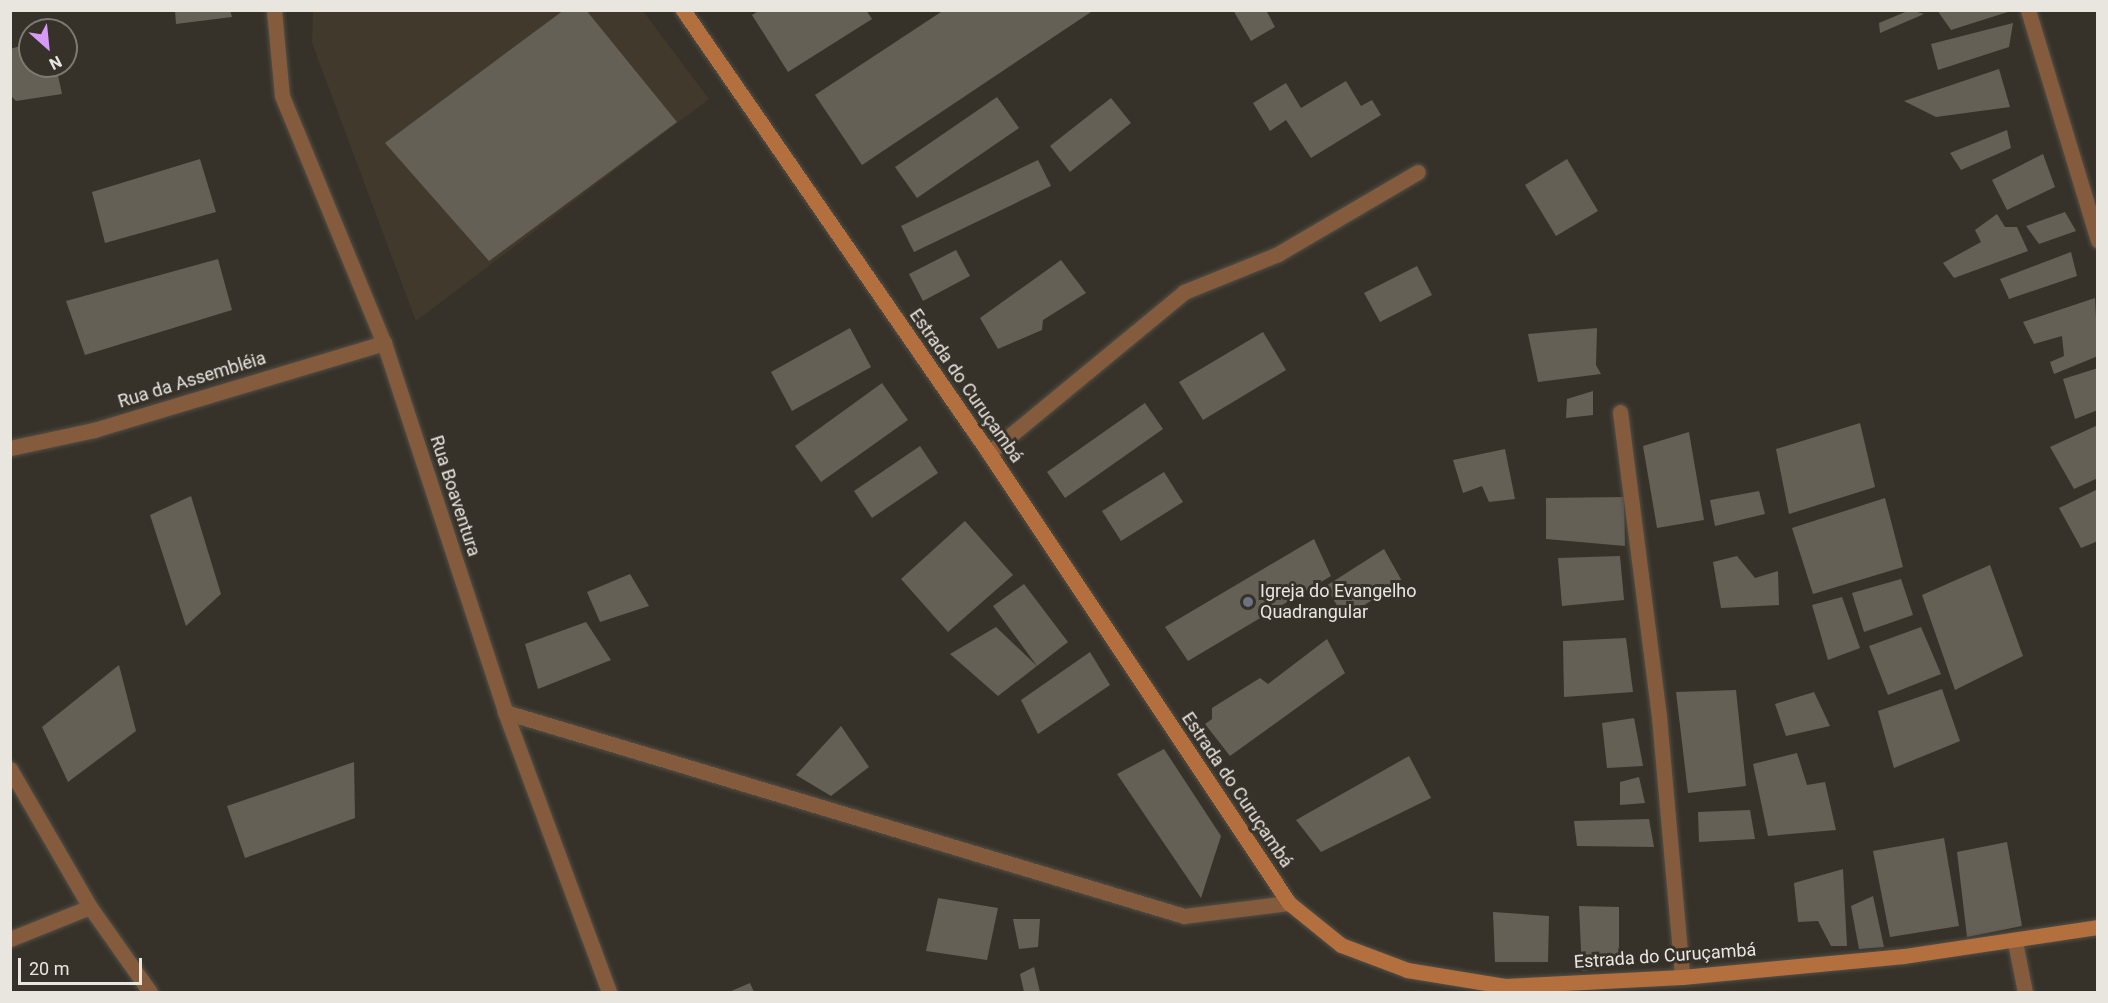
<!DOCTYPE html>
<meta charset="utf-8">
<style>
body{margin:0}
#map{position:relative;width:2108px;height:1003px;overflow:hidden;background:#363229;font-family:Roboto,sans-serif}
div>[style]{position:absolute}
[style*='--x']{left:calc(var(--x)*1px);top:calc(var(--y)*1px);width:calc(var(--w)*1px);rotate:calc(var(--a)*1deg)}
.built>*{inset:0;background:#413a2c}
.building>*{inset:0;background:#646056}
.roads{filter:drop-shadow(0 0 2px #534f46) drop-shadow(0 0 2px #534f46)}
.lane>*{height:15px;margin:-7.5px;padding:0 7.5px;transform-origin:7.5px;border-radius:7.5px;background:#855b3d}
.street>*{height:15px;margin:-7.5px;padding:0 7.5px;transform-origin:7.5px;border-radius:7.5px;background:#855b3d}
.secondary>*{height:15px;margin:-7.5px;padding:0 7.5px;transform-origin:7.5px;border-radius:7.5px;background:#b3703e}
.dots>*{width:16px;height:16px;translate:-50% -50%;box-sizing:border-box;border:3px solid #363229;border-radius:50%}
span{translate:-50% -50%;white-space:nowrap;text-align:center;line-height:1.15;-webkit-text-stroke:6px #363229;paint-order:stroke}
.street-label{font-size:18px;color:#e9e6e0}
.poi-label{font-size:18px;color:#e9e6e0}
.left{translate:0 -50%;text-align:left}
.frame{position:absolute;inset:0;border:12px solid #e9e6e0;pointer-events:none}
.north{position:absolute;left:18px;top:18px;width:60px;height:60px;box-sizing:border-box;background:#363229;border:2px solid #7e7a72;border-radius:50%;rotate:153deg;font-size:16px;font-weight:700;line-height:24px;text-align:center;color:#e9e6e0}
.north::after{content:'';display:block;margin:auto;width:21px;height:27px;background:#d89af8;clip-path:polygon(50% 0,100% 100%,50% 72%,0 100%)}
.scale{position:absolute;left:18px;top:958px;width:124px;height:27px;box-sizing:border-box;border:3px solid #e9e6e0;border-top:0;padding-left:8px;font-size:18px;line-height:21px;white-space:nowrap;color:#e9e6e0;-webkit-text-stroke:4px #363229;paint-order:stroke}
</style>
<div id="map">
<div class="built">
<div style="clip-path:polygon(313px 11px,643px 11px,709px 99px,416px 321px,312px 43px)"></div>
</div>
<div class="building">
<div style="clip-path:polygon(175px 10px,230px 10px,232px 17px,176px 24px)"></div>
<div style="clip-path:polygon(564px 10px,586px 10px,677px 122px,489px 261px,385px 143px)"></div>
<div style="clip-path:polygon(760px 10px,866px 10px,872px 19px,788px 72px,752px 15px)"></div>
<div style="clip-path:polygon(944px 10px,1094px 10px,862px 165px,815px 95px)"></div>
<div style="clip-path:polygon(1233px 10px,1266px 10px,1275px 27px,1251px 41px)"></div>
<div style="clip-path:polygon(1910px 10px,1924px 14px,1880px 33px,1879px 23px)"></div>
<div style="clip-path:polygon(1937px 10px,2011px 10px,2011px 11px,1951px 30px)"></div>
<div style="clip-path:polygon(2013px 23px,2009px 47px,1938px 70px,1931px 44px)"></div>
<div style="clip-path:polygon(30px 43px,30px 66px,56px 66px,62px 94px,16px 101px,10px 95px,10px 49px)"></div>
<div style="clip-path:polygon(1999px 69px,2010px 107px,1936px 117px,1904px 101px)"></div>
<div style="clip-path:polygon(1346px 81px,1361px 106px,1372px 100px,1381px 115px,1311px 158px,1286px 120px,1270px 131px,1253px 103px,1286px 83px,1301px 108px)"></div>
<div style="clip-path:polygon(997px 97px,1019px 128px,917px 198px,895px 167px)"></div>
<div style="clip-path:polygon(1111px 98px,1131px 123px,1070px 172px,1050px 146px)"></div>
<div style="clip-path:polygon(2007px 130px,2011px 148px,1961px 170px,1950px 153px)"></div>
<div style="clip-path:polygon(2043px 154px,2055px 187px,2007px 210px,1992px 180px)"></div>
<div style="clip-path:polygon(200px 159px,216px 212px,105px 243px,92px 192px)"></div>
<div style="clip-path:polygon(1567px 159px,1598px 211px,1556px 236px,1525px 185px)"></div>
<div style="clip-path:polygon(1038px 160px,1051px 186px,914px 252px,901px 226px)"></div>
<div style="clip-path:polygon(2065px 212px,2076px 231px,2039px 244px,2026px 226px)"></div>
<div style="clip-path:polygon(1997px 214px,2005px 227px,2017px 227px,2028px 251px,1954px 278px,1943px 263px,1981px 242px,1975px 230px)"></div>
<div style="clip-path:polygon(956px 250px,970px 276px,923px 301px,909px 274px)"></div>
<div style="clip-path:polygon(2071px 252px,2077px 276px,2009px 299px,2000px 279px)"></div>
<div style="clip-path:polygon(218px 259px,232px 310px,85px 355px,66px 301px)"></div>
<div style="clip-path:polygon(1061px 260px,1086px 293px,1043px 320px,1042px 330px,998px 349px,980px 318px)"></div>
<div style="clip-path:polygon(1417px 266px,1432px 295px,1380px 322px,1364px 293px)"></div>
<div style="clip-path:polygon(2095px 298px,2098px 356px,2054px 374px,2050px 362px,2064px 356px,2062px 336px,2034px 344px,2023px 322px)"></div>
<div style="clip-path:polygon(850px 328px,871px 367px,792px 411px,771px 372px)"></div>
<div style="clip-path:polygon(1597px 328px,1596px 365px,1601px 374px,1538px 382px,1528px 334px)"></div>
<div style="clip-path:polygon(1263px 332px,1286px 370px,1203px 420px,1179px 382px)"></div>
<div style="clip-path:polygon(2098px 368px,2098px 410px,2075px 419px,2063px 379px)"></div>
<div style="clip-path:polygon(882px 383px,908px 420px,821px 482px,795px 446px)"></div>
<div style="clip-path:polygon(1593px 391px,1593px 415px,1566px 418px,1567px 399px)"></div>
<div style="clip-path:polygon(1145px 403px,1163px 429px,1065px 498px,1047px 472px)"></div>
<div style="clip-path:polygon(1860px 423px,1875px 487px,1789px 514px,1776px 449px)"></div>
<div style="clip-path:polygon(2098px 425px,2098px 478px,2074px 489px,2050px 447px)"></div>
<div style="clip-path:polygon(1689px 432px,1704px 520px,1657px 528px,1643px 446px)"></div>
<div style="clip-path:polygon(920px 446px,938px 473px,872px 518px,854px 491px)"></div>
<div style="clip-path:polygon(1505px 449px,1515px 499px,1489px 502px,1482px 486px,1463px 493px,1453px 460px)"></div>
<div style="clip-path:polygon(1164px 472px,1183px 502px,1121px 541px,1102px 511px)"></div>
<div style="clip-path:polygon(2098px 489px,2098px 541px,2081px 548px,2059px 508px)"></div>
<div style="clip-path:polygon(1759px 491px,1765px 514px,1715px 526px,1710px 500px)"></div>
<div style="clip-path:polygon(191px 496px,221px 594px,186px 626px,150px 515px)"></div>
<div style="clip-path:polygon(1624px 497px,1625px 546px,1546px 539px,1546px 498px)"></div>
<div style="clip-path:polygon(1885px 498px,1903px 567px,1813px 594px,1792px 528px)"></div>
<div style="clip-path:polygon(965px 521px,1013px 575px,948px 632px,901px 579px)"></div>
<div style="clip-path:polygon(1314px 539px,1331px 576px,1188px 661px,1165px 627px)"></div>
<div style="clip-path:polygon(1384px 549px,1402px 581px,1344px 618px,1326px 586px)"></div>
<div style="clip-path:polygon(1620px 556px,1624px 600px,1562px 606px,1558px 558px)"></div>
<div style="clip-path:polygon(1737px 556px,1755px 578px,1778px 571px,1779px 605px,1721px 608px,1713px 562px)"></div>
<div style="clip-path:polygon(1990px 565px,2023px 656px,1955px 690px,1922px 595px)"></div>
<div style="clip-path:polygon(630px 574px,649px 606px,600px 622px,587px 592px)"></div>
<div style="clip-path:polygon(1901px 579px,1913px 615px,1864px 632px,1852px 593px)"></div>
<div style="clip-path:polygon(1024px 584px,1068px 642px,1037px 666px,993px 606px)"></div>
<div style="clip-path:polygon(1842px 597px,1860px 648px,1828px 660px,1812px 605px)"></div>
<div style="clip-path:polygon(586px 622px,611px 660px,538px 689px,525px 644px)"></div>
<div style="clip-path:polygon(996px 627px,1037px 666px,998px 696px,950px 654px)"></div>
<div style="clip-path:polygon(1921px 627px,1941px 674px,1888px 695px,1869px 646px)"></div>
<div style="clip-path:polygon(1626px 638px,1633px 692px,1564px 697px,1563px 641px)"></div>
<div style="clip-path:polygon(1327px 639px,1345px 673px,1230px 756px,1205px 724px,1212px 719px,1212px 708px,1260px 678px,1268px 684px)"></div>
<div style="clip-path:polygon(1090px 652px,1110px 685px,1038px 734px,1021px 700px)"></div>
<div style="clip-path:polygon(119px 665px,136px 731px,68px 782px,42px 727px)"></div>
<div style="clip-path:polygon(1942px 689px,1960px 741px,1894px 768px,1878px 711px)"></div>
<div style="clip-path:polygon(1736px 690px,1746px 786px,1688px 793px,1676px 692px)"></div>
<div style="clip-path:polygon(1814px 692px,1830px 726px,1786px 736px,1775px 704px)"></div>
<div style="clip-path:polygon(1634px 718px,1643px 766px,1607px 768px,1602px 723px)"></div>
<div style="clip-path:polygon(841px 726px,869px 767px,831px 796px,796px 775px)"></div>
<div style="clip-path:polygon(1164px 749px,1221px 836px,1201px 898px,1117px 774px)"></div>
<div style="clip-path:polygon(1797px 753px,1807px 785px,1825px 782px,1836px 830px,1768px 836px,1753px 764px)"></div>
<div style="clip-path:polygon(1409px 756px,1431px 798px,1321px 852px,1296px 820px)"></div>
<div style="clip-path:polygon(354px 762px,355px 818px,245px 858px,227px 806px)"></div>
<div style="clip-path:polygon(1639px 777px,1645px 803px,1620px 805px,1620px 782px)"></div>
<div style="clip-path:polygon(1750px 810px,1755px 839px,1699px 842px,1698px 812px)"></div>
<div style="clip-path:polygon(1649px 819px,1654px 847px,1577px 846px,1574px 821px)"></div>
<div style="clip-path:polygon(1944px 838px,1959px 926px,1890px 937px,1873px 851px)"></div>
<div style="clip-path:polygon(2007px 842px,2022px 926px,1967px 937px,1957px 852px)"></div>
<div style="clip-path:polygon(1843px 869px,1847px 946px,1831px 946px,1818px 921px,1798px 922px,1794px 883px)"></div>
<div style="clip-path:polygon(1873px 896px,1884px 947px,1859px 949px,1851px 906px)"></div>
<div style="clip-path:polygon(938px 898px,998px 908px,987px 960px,926px 951px)"></div>
<div style="clip-path:polygon(1579px 906px,1619px 907px,1619px 966px,1582px 971px)"></div>
<div style="clip-path:polygon(1493px 912px,1549px 916px,1548px 962px,1495px 962px)"></div>
<div style="clip-path:polygon(1013px 919px,1040px 919px,1038px 947px,1019px 949px)"></div>
<div style="clip-path:polygon(1034px 967px,1040px 992px,1024px 992px,1020px 974px)"></div>
<div style="clip-path:polygon(750px 983px,754px 992px,729px 992px)"></div>
</div>
<div class="roads">
<div class="lane">
<div style="--x:2015;--y:942;--w:51;--a:78.7"></div>
</div>
<div class="street">
<div style="--x:274;--y:10;--w:86;--a:84.7"></div>
<div style="--x:282;--y:96;--w:267;--a:67.6"></div>
<div style="--x:384;--y:343;--w:388;--a:71.8"></div>
<div style="--x:505;--y:712;--w:299;--a:69.6"></div>
<div style="--x:2028;--y:10;--w:241;--a:73.1"></div>
<div style="--x:1620;--y:412;--w:307;--a:82.7"></div>
<div style="--x:1659;--y:717;--w:261;--a:84.9"></div>
<div style="--x:10;--y:448;--w:86;--a:-12.1"></div>
<div style="--x:94;--y:430;--w:303;--a:-16.7"></div>
<div style="--x:989;--y:453;--w:253;--a:-39.5"></div>
<div style="--x:1184;--y:292;--w:101;--a:-22"></div>
<div style="--x:1278;--y:254;--w:162;--a:-30.4"></div>
<div style="--x:505;--y:712;--w:709;--a:16.72"></div>
<div style="--x:1184;--y:916;--w:106;--a:-7.1"></div>
<div style="--x:10;--y:769;--w:160;--a:59.9"></div>
<div style="--x:90;--y:907;--w:104;--a:54.8"></div>
<div style="--x:10;--y:939;--w:86;--a:-21.8"></div>
</div>
<div class="secondary">
<div style="--x:683;--y:10;--w:538;--a:55.37"></div>
<div style="--x:989;--y:453;--w:541;--a:56.31"></div>
<div style="--x:1289;--y:903;--w:67;--a:38.9"></div>
<div style="--x:1341;--y:945;--w:71;--a:20.7"></div>
<div style="--x:1407;--y:970;--w:99;--a:9.3"></div>
<div style="--x:1505;--y:986;--w:177;--a:-2.9"></div>
<div style="--x:1682;--y:977;--w:223;--a:-5.4"></div>
<div style="--x:1904;--y:956;--w:196;--a:-8.5"></div>
</div>
</div>
<div class="dots">
<div style="left:1248px;top:602px;background:#6b7280"></div>
</div>
<div class="street-label">
<span style="left:192px;top:380px;rotate:-17deg">Rua da Assembléia</span>
<span style="left:966px;top:386px;rotate:55deg">Estrada do Curuçambá</span>
<span style="left:455px;top:496px;rotate:72deg">Rua Boaventura</span>
<span style="left:1237px;top:790px;rotate:56deg">Estrada do Curuçambá</span>
<span style="left:1665px;top:956px;rotate:-4deg">Estrada do Curuçambá</span>
</div>
<div class="poi-label">
<span class="left" style="left:1260px;top:602px">Igreja do Evangelho<br>Quadrangular</span>
</div>
<div class="frame"></div>
<div class="north">N</div>
<div class="scale">20 m</div>
</div>
